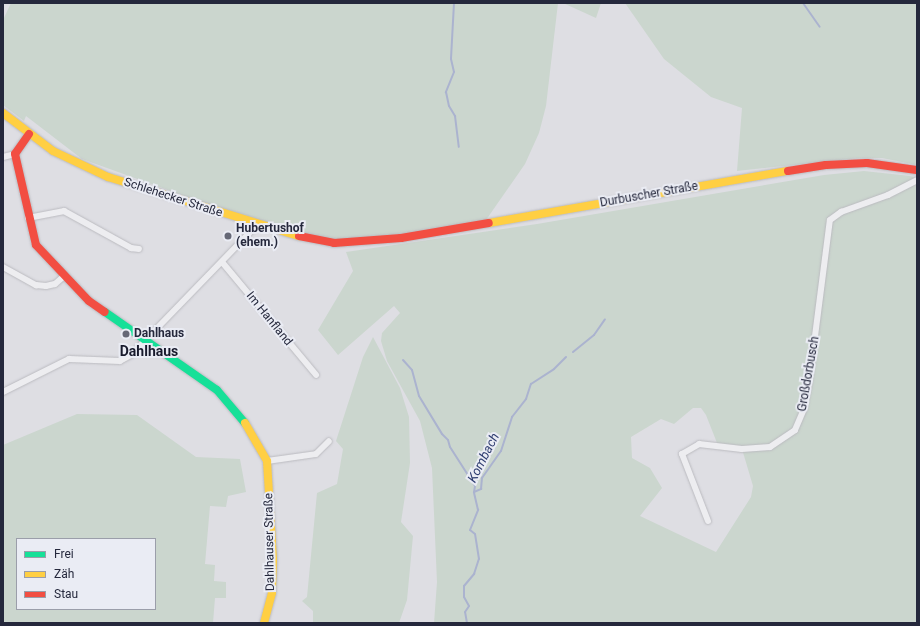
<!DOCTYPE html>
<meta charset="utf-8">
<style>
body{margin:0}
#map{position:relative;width:920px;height:626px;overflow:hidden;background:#dedee3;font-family:Roboto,sans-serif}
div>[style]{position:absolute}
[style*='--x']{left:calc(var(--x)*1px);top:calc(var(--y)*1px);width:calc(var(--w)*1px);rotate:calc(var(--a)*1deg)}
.green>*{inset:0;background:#cbd6ce}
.stream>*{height:2px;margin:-1px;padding:0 1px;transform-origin:1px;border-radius:1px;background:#abb3cf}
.roads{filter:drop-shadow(0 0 1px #bbbbc0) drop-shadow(0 0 1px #bbbbc0)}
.street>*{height:6px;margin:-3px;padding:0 3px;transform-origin:3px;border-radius:3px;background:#ededf0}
.fast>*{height:8px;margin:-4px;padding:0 4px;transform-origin:4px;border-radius:4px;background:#16e098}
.slow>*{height:8px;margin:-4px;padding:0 4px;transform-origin:4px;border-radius:4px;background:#ffcf43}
.jam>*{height:8px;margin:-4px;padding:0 4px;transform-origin:4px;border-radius:4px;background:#f24e42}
.dots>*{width:11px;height:11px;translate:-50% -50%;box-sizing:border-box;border:2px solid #eaecf4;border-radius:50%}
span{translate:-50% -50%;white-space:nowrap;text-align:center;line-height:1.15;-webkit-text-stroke:4px #eaecf4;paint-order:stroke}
.street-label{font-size:12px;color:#25283c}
.poi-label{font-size:12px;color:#25283c;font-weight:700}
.left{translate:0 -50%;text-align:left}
.water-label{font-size:13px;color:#2f3d70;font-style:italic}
.quarter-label{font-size:14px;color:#181a2c;font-weight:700}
.frame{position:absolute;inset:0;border:4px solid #25283c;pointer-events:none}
.legend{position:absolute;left:16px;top:538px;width:140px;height:72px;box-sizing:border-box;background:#eaecf4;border:1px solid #9b9eaa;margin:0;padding:5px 7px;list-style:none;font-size:12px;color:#25283c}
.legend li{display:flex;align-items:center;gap:8px;height:20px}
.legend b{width:20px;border:1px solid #9b9eaa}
</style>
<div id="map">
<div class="green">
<div style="clip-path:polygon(11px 3px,558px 3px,546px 106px,539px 133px,525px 164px,486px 220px,362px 240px,323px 239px,254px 221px,82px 159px,26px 116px,24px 121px,3px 105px,3px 20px)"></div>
<div style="clip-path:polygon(563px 3px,601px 3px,596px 18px)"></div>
<div style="clip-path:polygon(625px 3px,917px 3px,917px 165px,882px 158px,859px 158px,737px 171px,742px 108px,711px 97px,664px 59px)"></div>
<div style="clip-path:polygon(evenodd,864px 171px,910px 176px,914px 177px,911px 181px,917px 183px,917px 623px,434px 623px,437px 582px,432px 468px,420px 421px,387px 361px,381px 341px,382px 333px,400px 313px,394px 306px,338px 355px,318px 330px,353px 271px,346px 252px,537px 224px,824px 175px,864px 171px,693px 408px,701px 408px,706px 415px,719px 448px,742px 449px,753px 486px,751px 497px,716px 552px,640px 516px,662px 488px,650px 468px,632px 458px,631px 437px,661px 419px,674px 424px,693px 408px)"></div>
<div style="clip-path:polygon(373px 337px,400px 388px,409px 417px,410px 463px,401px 522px,413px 536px,407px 600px,399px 623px,313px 623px,313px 611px,302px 601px,307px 597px,317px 493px,337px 484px,343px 449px,336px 441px,363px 357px)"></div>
<div style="clip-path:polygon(evenodd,77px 414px,137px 415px,196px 457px,240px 459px,246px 492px,228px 496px,226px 507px,210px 506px,205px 564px,215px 565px,214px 581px,226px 582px,226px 598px,215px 598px,213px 623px,3px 623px,3px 445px,77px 414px,17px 539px,155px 539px,155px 609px,17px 609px,17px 539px)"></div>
</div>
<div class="stream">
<div style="--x:454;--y:3;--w:56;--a:93.1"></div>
<div style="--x:451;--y:59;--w:13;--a:77"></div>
<div style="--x:454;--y:72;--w:22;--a:112"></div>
<div style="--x:446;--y:92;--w:14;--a:78"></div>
<div style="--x:449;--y:106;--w:12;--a:59"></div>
<div style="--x:455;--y:116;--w:31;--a:83"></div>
<div style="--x:803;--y:3;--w:29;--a:55"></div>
<div style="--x:573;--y:352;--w:27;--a:-39"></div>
<div style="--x:594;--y:335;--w:19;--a:-55"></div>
<div style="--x:403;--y:360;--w:13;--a:48"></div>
<div style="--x:412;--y:370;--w:27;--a:75"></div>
<div style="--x:419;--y:396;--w:44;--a:58.8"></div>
<div style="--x:442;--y:434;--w:8;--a:45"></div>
<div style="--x:448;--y:440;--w:7;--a:74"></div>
<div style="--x:450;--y:447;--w:46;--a:57.3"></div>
<div style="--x:475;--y:486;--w:6;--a:99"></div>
<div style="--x:467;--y:623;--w:11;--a:-100"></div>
<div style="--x:465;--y:612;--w:7;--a:-56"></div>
<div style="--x:469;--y:606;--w:10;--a:-119"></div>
<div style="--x:464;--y:597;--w:11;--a:-90"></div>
<div style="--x:464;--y:586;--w:16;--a:-50"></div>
<div style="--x:474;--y:574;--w:16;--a:-72"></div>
<div style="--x:479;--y:559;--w:25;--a:-99"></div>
<div style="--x:475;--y:534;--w:6;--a:-141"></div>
<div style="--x:470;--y:530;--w:22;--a:-68"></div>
<div style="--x:478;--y:510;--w:18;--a:-103"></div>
<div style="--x:474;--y:492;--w:8;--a:-23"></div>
<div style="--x:481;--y:489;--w:11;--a:-85"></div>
<div style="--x:482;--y:478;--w:33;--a:-55"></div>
<div style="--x:501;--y:451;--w:36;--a:-72"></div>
<div style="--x:512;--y:417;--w:23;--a:-52"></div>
<div style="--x:526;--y:399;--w:16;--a:-72"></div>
<div style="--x:531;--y:384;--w:27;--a:-33"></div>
<div style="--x:554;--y:369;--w:17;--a:-45"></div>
</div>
<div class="roads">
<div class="street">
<div style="--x:3;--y:157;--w:12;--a:-14"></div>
<div style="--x:28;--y:218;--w:37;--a:-11"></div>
<div style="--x:64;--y:211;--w:77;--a:28.9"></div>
<div style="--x:131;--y:248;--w:8;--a:7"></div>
<div style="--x:222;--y:262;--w:147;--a:50.2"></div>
<div style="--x:3;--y:267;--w:38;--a:29"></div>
<div style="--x:36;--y:285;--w:10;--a:6"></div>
<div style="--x:46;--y:286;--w:9;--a:-13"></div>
<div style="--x:55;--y:284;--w:11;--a:-41"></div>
<div style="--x:3;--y:392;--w:74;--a:-26.6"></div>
<div style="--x:69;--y:359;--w:51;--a:2.2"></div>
<div style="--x:120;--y:361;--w:13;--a:-29"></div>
<div style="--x:131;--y:355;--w:181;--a:-45.9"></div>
<div style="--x:267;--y:461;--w:49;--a:-8.1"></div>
<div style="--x:316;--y:454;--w:18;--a:-45"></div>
<div style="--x:708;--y:521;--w:72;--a:-111.2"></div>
<div style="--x:682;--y:454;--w:20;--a:-30"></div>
<div style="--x:699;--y:444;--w:43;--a:6.6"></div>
<div style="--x:742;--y:449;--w:28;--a:-4"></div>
<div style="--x:770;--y:447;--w:30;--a:-34"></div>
<div style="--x:795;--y:430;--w:23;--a:-67"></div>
<div style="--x:804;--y:409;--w:26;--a:-79"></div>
<div style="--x:809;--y:383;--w:164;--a:-82.7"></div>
<div style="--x:830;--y:220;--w:14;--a:-36"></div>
<div style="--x:841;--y:212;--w:50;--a:-19.9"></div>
<div style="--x:888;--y:195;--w:33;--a:-27"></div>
</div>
<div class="fast">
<div style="--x:105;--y:312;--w:136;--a:34.9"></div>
<div style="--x:217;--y:390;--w:43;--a:49.7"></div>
</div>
<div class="slow">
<div style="--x:3;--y:113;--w:63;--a:37.2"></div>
<div style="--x:53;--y:151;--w:61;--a:25.3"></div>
<div style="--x:108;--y:177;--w:200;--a:17.2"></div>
<div style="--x:489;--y:223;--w:303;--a:-9.9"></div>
<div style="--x:245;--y:423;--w:44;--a:59.9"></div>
<div style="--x:267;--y:461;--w:99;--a:86.5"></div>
<div style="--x:273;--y:560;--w:33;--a:92"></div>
<div style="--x:272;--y:593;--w:31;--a:105"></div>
</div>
<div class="jam">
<div style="--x:29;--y:134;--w:24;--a:125"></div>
<div style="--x:15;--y:154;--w:93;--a:77"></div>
<div style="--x:36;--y:245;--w:77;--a:46.6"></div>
<div style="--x:89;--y:301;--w:19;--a:35"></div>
<div style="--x:788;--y:171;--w:38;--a:-9"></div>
<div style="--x:826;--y:165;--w:41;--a:-2.8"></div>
<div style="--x:867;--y:163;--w:50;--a:8"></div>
<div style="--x:299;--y:236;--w:36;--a:11"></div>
<div style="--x:334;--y:243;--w:67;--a:-4.3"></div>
<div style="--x:401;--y:238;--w:89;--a:-9.7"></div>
</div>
</div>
<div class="dots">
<div style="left:228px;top:236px;background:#666876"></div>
<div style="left:126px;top:334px;background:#666876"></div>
</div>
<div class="street-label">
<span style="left:649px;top:195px;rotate:-10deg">Durbuscher Straße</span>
<span style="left:173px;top:198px;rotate:18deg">Schlehecker Straße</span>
<span style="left:269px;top:319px;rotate:51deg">Im Hanfland</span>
<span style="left:809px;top:374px;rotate:-80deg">Großdorbusch</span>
<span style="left:270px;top:542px;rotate:-91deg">Dahlhauser Straße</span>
</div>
<div class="poi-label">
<span class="left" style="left:236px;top:236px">Hubertushof<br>(ehem.)</span>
<span class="left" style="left:134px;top:334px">Dahlhaus</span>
</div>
<div class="water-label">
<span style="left:484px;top:458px;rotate:-63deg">Kombach</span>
</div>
<div class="quarter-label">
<span style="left:149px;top:351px">Dahlhaus</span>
</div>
<div class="frame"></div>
<ul class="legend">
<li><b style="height:5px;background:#16e098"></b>Frei</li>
<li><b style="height:5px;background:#ffcf43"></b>Zäh</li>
<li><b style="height:5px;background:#f24e42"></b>Stau</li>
</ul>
</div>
